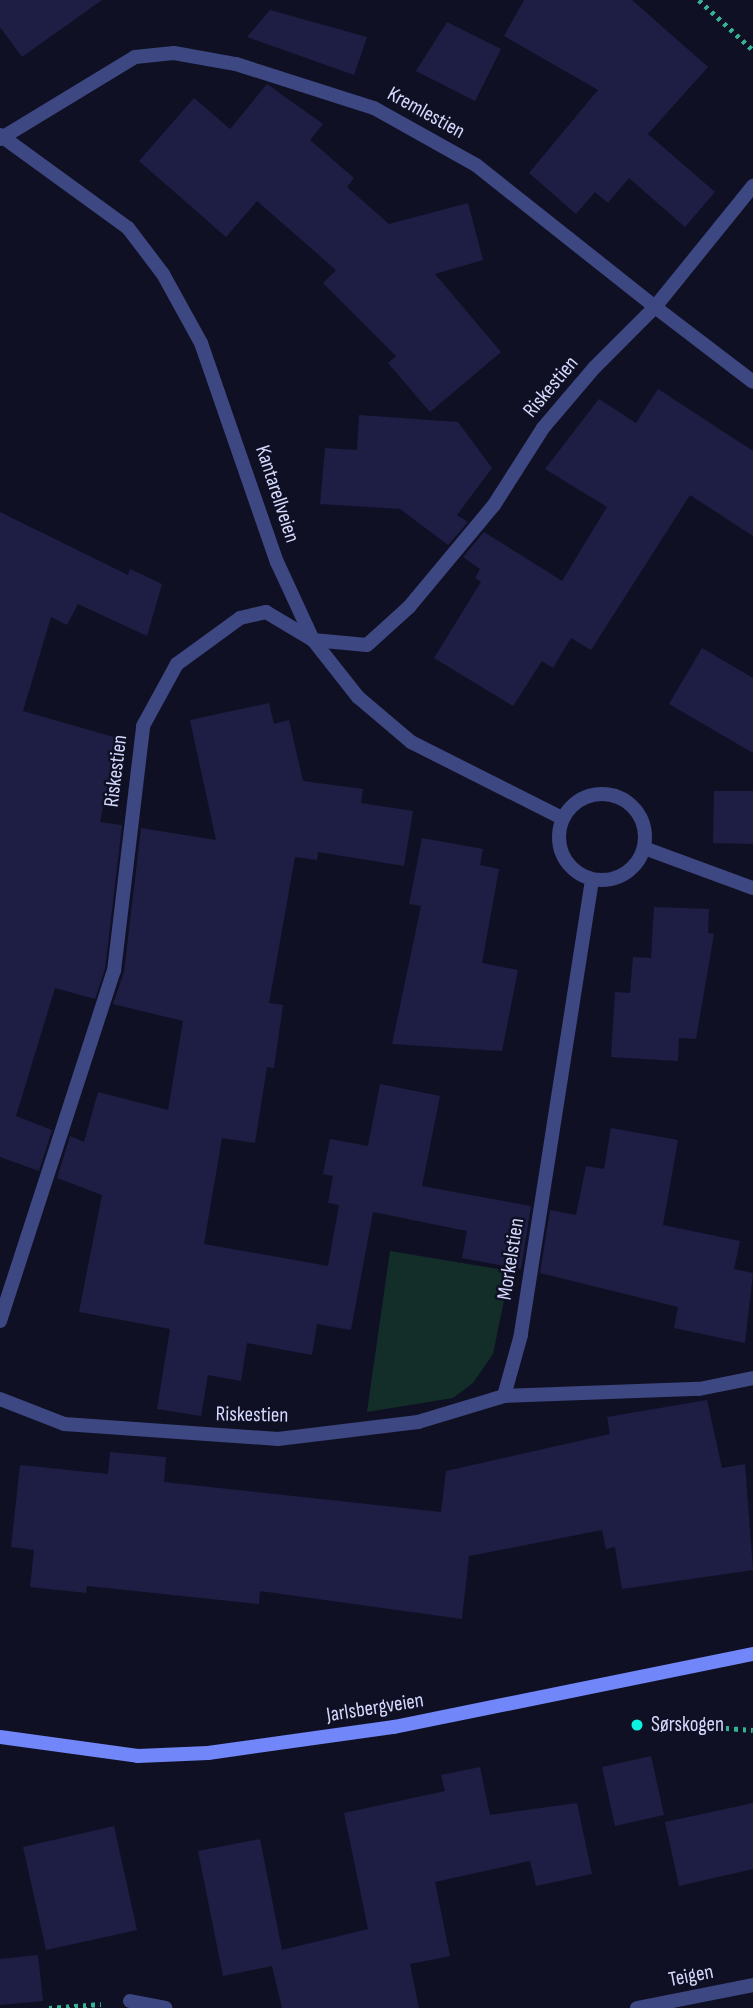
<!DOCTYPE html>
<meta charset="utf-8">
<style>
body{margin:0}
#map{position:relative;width:753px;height:2008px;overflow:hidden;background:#101024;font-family:"Sofia Sans Condensed",sans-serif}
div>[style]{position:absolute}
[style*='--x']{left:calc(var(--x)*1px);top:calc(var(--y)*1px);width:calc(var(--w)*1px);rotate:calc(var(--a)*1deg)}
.green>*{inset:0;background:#132e28}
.building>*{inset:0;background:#1e1d44}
.path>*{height:4.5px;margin-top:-2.25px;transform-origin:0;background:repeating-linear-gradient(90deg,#35b193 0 3.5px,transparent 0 8.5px)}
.lane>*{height:14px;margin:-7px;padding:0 7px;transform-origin:7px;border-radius:7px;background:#3d4781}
.street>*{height:14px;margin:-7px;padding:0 7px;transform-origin:7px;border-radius:7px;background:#3d4781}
.street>.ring{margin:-7px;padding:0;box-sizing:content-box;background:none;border:14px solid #3d4781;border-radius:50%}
.secondary>*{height:14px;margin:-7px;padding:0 7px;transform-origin:7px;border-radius:7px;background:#7186f8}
.dots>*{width:19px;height:19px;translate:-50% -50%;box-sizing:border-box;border:4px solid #101024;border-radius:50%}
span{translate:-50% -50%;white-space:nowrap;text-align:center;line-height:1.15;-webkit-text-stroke:5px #101024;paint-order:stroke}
.street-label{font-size:21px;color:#d5d8fd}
.poi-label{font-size:21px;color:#d5d8fd}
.left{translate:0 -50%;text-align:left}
</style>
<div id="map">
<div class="green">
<div style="clip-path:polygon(390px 1251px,510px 1271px,493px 1354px,473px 1383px,453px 1398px,367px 1412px)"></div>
</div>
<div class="building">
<div style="clip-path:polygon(0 0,102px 0,22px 57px,0 27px)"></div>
<div style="clip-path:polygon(524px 0,632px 0,708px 67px,648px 134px,715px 192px,685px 227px,629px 178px,608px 203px,595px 192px,576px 214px,529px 173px,598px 90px,504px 36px)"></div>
<div style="clip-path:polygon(270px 10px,367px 37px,354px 75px,247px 37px)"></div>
<div style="clip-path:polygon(447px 22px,501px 49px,475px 101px,416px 71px)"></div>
<div style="clip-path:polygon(267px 84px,323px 124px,310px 140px,354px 178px,347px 187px,389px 224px,468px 203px,483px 260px,435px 274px,501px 352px,430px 412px,388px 363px,396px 356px,323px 283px,336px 270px,257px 201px,226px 237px,139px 161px,194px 98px,230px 129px)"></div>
<div style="clip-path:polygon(658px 389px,753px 451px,753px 536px,690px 495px,591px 650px,571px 638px,553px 668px,542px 661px,513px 706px,434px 658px,481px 582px,475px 578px,480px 569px,463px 557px,484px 532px,562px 581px,607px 507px,545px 469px,599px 399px,636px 423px)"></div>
<div style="clip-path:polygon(359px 415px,458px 422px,492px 468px,457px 515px,468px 522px,448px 545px,400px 509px,320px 504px,325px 448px,357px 450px)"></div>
<div style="clip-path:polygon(0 512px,128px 575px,130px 569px,162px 584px,147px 636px,78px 604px,67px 625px,51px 617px,23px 711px,117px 738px,100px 822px,122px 825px,105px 969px,95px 999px,55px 988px,16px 1116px,52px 1130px,39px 1171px,0 1157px)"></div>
<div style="clip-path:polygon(702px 648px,753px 678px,753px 753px,669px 704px)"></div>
<div style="clip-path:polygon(269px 703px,274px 724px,289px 720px,303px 781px,363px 789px,361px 803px,413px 811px,404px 866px,318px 852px,317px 860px,295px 857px,269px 1003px,283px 1005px,274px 1068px,267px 1067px,255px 1143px,222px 1138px,204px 1244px,328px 1266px,339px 1205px,328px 1203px,333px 1176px,323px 1174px,330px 1139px,368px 1146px,380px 1084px,440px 1096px,422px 1186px,531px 1206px,521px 1269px,462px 1258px,467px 1231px,373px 1212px,351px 1330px,317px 1324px,312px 1355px,247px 1343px,241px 1381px,208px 1375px,201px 1416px,157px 1409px,170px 1329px,79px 1312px,102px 1195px,57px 1178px,70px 1136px,84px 1142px,98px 1092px,168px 1110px,183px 1021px,113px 1004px,124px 972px,141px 828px,216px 840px,190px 720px)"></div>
<div style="clip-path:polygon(714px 791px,753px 791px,753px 844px,713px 843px)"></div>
<div style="clip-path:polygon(422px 838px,483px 849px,480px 865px,499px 869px,482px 963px,518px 970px,502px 1051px,392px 1044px,421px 906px,409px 904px)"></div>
<div style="clip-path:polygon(654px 907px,709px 909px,708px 933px,714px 934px,696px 1039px,679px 1038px,678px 1061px,611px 1057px,615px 992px,630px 993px,633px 957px,651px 958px)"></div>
<div style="clip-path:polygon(611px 1128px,678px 1140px,663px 1225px,740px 1241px,734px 1269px,753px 1273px,745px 1343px,674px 1328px,678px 1307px,540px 1273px,550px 1210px,576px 1215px,586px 1166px,604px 1169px)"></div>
<div style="clip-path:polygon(707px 1400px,722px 1468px,745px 1464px,753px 1570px,622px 1589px,615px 1547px,606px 1549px,602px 1530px,469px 1556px,462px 1619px,260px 1591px,259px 1604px,87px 1586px,86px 1593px,30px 1587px,34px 1550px,11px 1547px,20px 1465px,108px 1474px,110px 1452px,166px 1457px,164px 1482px,441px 1512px,446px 1471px,610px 1434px,607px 1417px)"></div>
<div style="clip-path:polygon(651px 1756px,664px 1815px,615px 1826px,602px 1767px)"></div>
<div style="clip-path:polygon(480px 1767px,490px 1815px,577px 1803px,592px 1874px,536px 1886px,530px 1861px,435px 1882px,450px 1956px,410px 1964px,419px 2008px,282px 2008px,272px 1966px,223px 1976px,198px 1851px,260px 1839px,282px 1950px,368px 1929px,344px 1813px,445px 1791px,441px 1775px)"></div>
<div style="clip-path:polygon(753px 1803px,753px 1869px,679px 1886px,665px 1822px)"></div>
<div style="clip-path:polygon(114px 1826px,137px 1930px,46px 1950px,23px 1847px)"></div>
<div style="clip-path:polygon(38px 1955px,43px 2001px,0 2005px,0 1959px)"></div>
</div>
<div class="path">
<div style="--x:699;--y:0;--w:74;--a:42.8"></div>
<div style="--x:675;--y:1724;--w:78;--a:4.4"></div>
<div style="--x:49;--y:2008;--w:52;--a:-4.4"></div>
</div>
<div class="lane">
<div style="--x:130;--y:2001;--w:36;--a:11"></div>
</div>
<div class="street">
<div style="--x:0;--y:135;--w:158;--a:36"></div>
<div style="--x:128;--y:228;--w:58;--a:52.7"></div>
<div style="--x:163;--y:274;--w:79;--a:61.2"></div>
<div style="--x:201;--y:343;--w:232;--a:70.9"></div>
<div style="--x:277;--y:562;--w:86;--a:65.2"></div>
<div style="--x:313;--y:640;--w:73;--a:51.7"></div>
<div style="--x:358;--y:697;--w:70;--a:40.3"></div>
<div style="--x:411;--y:742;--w:169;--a:26.7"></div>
<div style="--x:0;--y:139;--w:158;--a:-31.3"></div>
<div style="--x:135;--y:57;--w:39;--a:-6"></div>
<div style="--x:174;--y:53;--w:63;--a:10.1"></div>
<div style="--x:236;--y:64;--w:145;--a:17.7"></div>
<div style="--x:374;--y:108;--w:117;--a:29.2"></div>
<div style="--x:476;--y:165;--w:228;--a:38.4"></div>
<div style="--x:655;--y:307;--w:156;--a:-51"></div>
<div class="ring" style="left:559px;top:794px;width:72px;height:72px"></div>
<div style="--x:644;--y:848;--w:116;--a:20.2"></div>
<div style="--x:592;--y:880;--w:461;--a:98.9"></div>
<div style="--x:521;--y:1335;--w:63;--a:105.6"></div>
<div style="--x:504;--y:1396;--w:195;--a:-2.1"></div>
<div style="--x:699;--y:1389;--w:55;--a:-11.5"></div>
<div style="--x:0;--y:1321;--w:368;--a:-72"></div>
<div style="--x:114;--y:971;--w:247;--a:-83.2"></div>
<div style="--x:143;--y:726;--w:71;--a:-61.3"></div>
<div style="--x:177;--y:664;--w:78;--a:-36.1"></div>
<div style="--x:240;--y:618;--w:27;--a:-13"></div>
<div style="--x:266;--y:612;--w:55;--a:30.8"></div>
<div style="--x:313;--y:640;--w:54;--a:5.3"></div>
<div style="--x:367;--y:645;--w:57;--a:-42.1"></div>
<div style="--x:409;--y:607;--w:133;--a:-50.2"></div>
<div style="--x:494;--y:505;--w:91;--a:-57.5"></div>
<div style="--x:543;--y:428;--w:80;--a:-49.6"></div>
<div style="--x:595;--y:367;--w:85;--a:-45"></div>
<div style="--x:655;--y:307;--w:123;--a:37.4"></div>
<div style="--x:0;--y:1399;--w:69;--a:21.3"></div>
<div style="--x:64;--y:1424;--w:215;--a:4"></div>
<div style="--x:278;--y:1439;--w:141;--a:-6.9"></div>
<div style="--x:418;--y:1422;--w:90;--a:-16.8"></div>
<div style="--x:637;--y:2008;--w:118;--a:-11.2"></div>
</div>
<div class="secondary">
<div style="--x:0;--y:1737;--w:139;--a:7.8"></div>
<div style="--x:138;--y:1756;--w:70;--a:-2.5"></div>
<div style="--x:208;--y:1753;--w:188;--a:-8"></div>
<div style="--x:394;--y:1727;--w:366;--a:-11.5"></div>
</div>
<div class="dots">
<div style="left:637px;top:1725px;background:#0bf3e0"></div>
</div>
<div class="street-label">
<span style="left:426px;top:113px;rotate:29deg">Kremlestien</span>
<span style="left:551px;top:387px;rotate:-50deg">Riskestien</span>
<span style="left:277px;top:494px;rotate:72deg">Kantarellveien</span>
<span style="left:116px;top:771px;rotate:-83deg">Riskestien</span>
<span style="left:511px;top:1259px;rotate:-81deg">Morkelstien</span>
<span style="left:252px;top:1415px;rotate:1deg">Riskestien</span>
<span style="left:375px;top:1708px;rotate:-9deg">Jarlsbergveien</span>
<span style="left:691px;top:1976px;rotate:-11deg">Teigen</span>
</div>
<div class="poi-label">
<span class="left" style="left:651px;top:1725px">Sørskogen</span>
</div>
</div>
